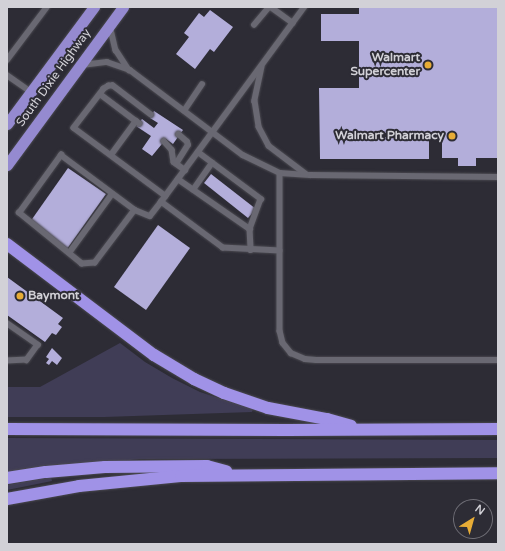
<!DOCTYPE html>
<style>
body{margin:0}
#map{position:relative;width:505px;height:551px;overflow:hidden;background:#2d2c35;font-family:"Varela Round",sans-serif}
div>[style]{position:absolute}
[style*='--x']{left:calc(var(--x)*1px);top:calc(var(--y)*1px);width:calc(var(--w)*1px);rotate:calc(var(--a)*1deg)}
.green>*{inset:0;background:#403d56}
.building>*{inset:0;background:#b3aeda}
.roads{filter:drop-shadow(0 0 1px #4a4950) drop-shadow(0 0 1px #4a4950)}
.service>*{height:5.5px;margin:-2.75px;padding:0 2.75px;transform-origin:2.75px;border-radius:2.75px;background:#696872}
.trunk>*{height:11px;margin:-5.5px;padding:0 5.5px;transform-origin:5.5px;border-radius:5.5px;background:#958ad0}
.motorway>*{height:12px;margin:-6px;padding:0 6px;transform-origin:6px;border-radius:6px;background:#a092e7}
.dots>*{width:11px;height:11px;translate:-50% -50%;box-sizing:border-box;border:2px solid #2d2c35;border-radius:50%}
span{translate:-50% -50%;white-space:nowrap;text-align:center;line-height:1.15;-webkit-text-stroke:4px #2d2c35;paint-order:stroke}
.poi-label{font-size:12px;color:#d2d1d7;font-weight:700}
.right{translate:-100% -50%;text-align:right}
.left{translate:0 -50%;text-align:left}
.street-label{font-size:12px;color:#d2d1d7}
.frame{position:absolute;inset:0;border:8px solid #d2d1d7;pointer-events:none}
.north{position:absolute;left:453px;top:499px;width:40px;height:40px;box-sizing:border-box;background:#2d2c35;border:1px solid #6f6e76;border-radius:50%;rotate:37deg;font-size:11px;font-weight:700;line-height:16px;text-align:center;color:#d2d1d7}
.north::after{content:'';display:block;margin:auto;width:14px;height:18px;background:#e7ac36;clip-path:polygon(50% 0,100% 100%,50% 72%,0 100%)}
</style>
<div id="map">
<div class="green">
<div style="clip-path:polygon(120px 343px,145px 362px,172px 378px,200px 392px,253px 409px,252px 412px,104px 417px,7px 417px,7px 387px,40px 387px)"></div>
<div style="clip-path:polygon(7px 438px,498px 440px,498px 458px,140px 459px,7px 473px)"></div>
<div style="clip-path:polygon(51px 477px,52px 481px,7px 490px,7px 485px)"></div>
</div>
<div class="building">
<div style="clip-path:polygon(365px 7px,498px 7px,498px 158px,476px 158px,476px 166px,458px 166px,458px 158px,442px 158px,442px 133px,374px 133px,374px 137px,416px 137px,416px 140px,429px 140px,429px 159px,320px 159px,319px 88px,359px 88px,359px 41px,321px 41px,321px 14px,359px 14px,359px 8px)"></div>
<div style="clip-path:polygon(210px 10px,233px 27px,214px 52px,210px 49px,195px 69px,176px 54px,189px 37px,184px 33px,199px 13px,204px 17px)"></div>
<div style="clip-path:polygon(154px 111px,183px 130px,173px 144px,166px 139px,152px 156px,142px 149px,151px 136px,136px 126px,142px 119px,154px 128px,158px 123px,150px 118px)"></div>
<div style="clip-path:polygon(68px 168px,106px 194px,67px 249px,30px 222px)"></div>
<div style="clip-path:polygon(211px 174px,256px 209px,248px 218px,204px 183px)"></div>
<div style="clip-path:polygon(158px 225px,190px 248px,146px 310px,114px 287px)"></div>
<div style="clip-path:polygon(7px 277px,63px 318px,58px 324px,62px 327px,56px 335px,52px 333px,45px 342px,7px 315px)"></div>
<div style="clip-path:polygon(52px 348px,62px 358px,57px 365px,52px 361px,49px 365px,46px 363px,49px 359px,46px 357px)"></div>
</div>
<div class="roads">
<div class="service">
<div style="--x:271;--y:7;--w:27;--a:36"></div>
<div style="--x:110;--y:25;--w:26;--a:77"></div>
<div style="--x:116;--y:50;--w:24;--a:57"></div>
<div style="--x:254;--y:25;--w:23;--a:-50"></div>
<div style="--x:7;--y:60;--w:66;--a:-53"></div>
<div style="--x:82;--y:65;--w:25;--a:-7"></div>
<div style="--x:107;--y:62;--w:24;--a:19"></div>
<div style="--x:130;--y:70;--w:141;--a:37"></div>
<div style="--x:243;--y:155;--w:41;--a:25.9"></div>
<div style="--x:280;--y:173;--w:30;--a:4"></div>
<div style="--x:310;--y:175;--w:188;--a:0.6"></div>
<div style="--x:262;--y:67;--w:35;--a:102"></div>
<div style="--x:255;--y:101;--w:26;--a:81"></div>
<div style="--x:259;--y:127;--w:21;--a:62"></div>
<div style="--x:269;--y:146;--w:46;--a:37.1"></div>
<div style="--x:7;--y:75;--w:29;--a:35"></div>
<div style="--x:100;--y:94;--w:45;--a:36.9"></div>
<div style="--x:184;--y:111;--w:32;--a:-56"></div>
<div style="--x:151;--y:115;--w:48;--a:-142.7"></div>
<div style="--x:113;--y:86;--w:4;--a:180"></div>
<div style="--x:109;--y:86;--w:6;--a:149"></div>
<div style="--x:104;--y:89;--w:49;--a:127.6"></div>
<div style="--x:74;--y:128;--w:114;--a:36.5"></div>
<div style="--x:164;--y:141;--w:12;--a:48"></div>
<div style="--x:172;--y:150;--w:12;--a:81"></div>
<div style="--x:174;--y:162;--w:14;--a:36"></div>
<div style="--x:198;--y:152;--w:79;--a:36.7"></div>
<div style="--x:261;--y:199;--w:32;--a:110"></div>
<div style="--x:111;--y:155;--w:42;--a:-53.7"></div>
<div style="--x:136;--y:121;--w:4;--a:34"></div>
<div style="--x:176;--y:164;--w:22;--a:-58"></div>
<div style="--x:188;--y:145;--w:3;--a:-108"></div>
<div style="--x:187;--y:142;--w:11;--a:-139"></div>
<div style="--x:280;--y:173;--w:158;--a:90"></div>
<div style="--x:280;--y:331;--w:12;--a:76"></div>
<div style="--x:283;--y:343;--w:13;--a:51"></div>
<div style="--x:291;--y:353;--w:15;--a:23"></div>
<div style="--x:305;--y:359;--w:11;--a:5"></div>
<div style="--x:316;--y:360;--w:182;--a:0"></div>
<div style="--x:178;--y:179;--w:88;--a:34.8"></div>
<div style="--x:250;--y:229;--w:21;--a:87"></div>
<div style="--x:193;--y:190;--w:33;--a:-55"></div>
<div style="--x:135;--y:210;--w:66;--a:127"></div>
<div style="--x:95;--y:263;--w:13;--a:176"></div>
<div style="--x:82;--y:264;--w:81;--a:-141"></div>
<div style="--x:19;--y:213;--w:72;--a:-54.1"></div>
<div style="--x:61;--y:155;--w:92;--a:36.6"></div>
<div style="--x:135;--y:210;--w:16;--a:22"></div>
<div style="--x:150;--y:216;--w:18;--a:-52"></div>
<div style="--x:280;--y:251;--w:57;--a:-177"></div>
<div style="--x:223;--y:248;--w:77;--a:-143.4"></div>
<div style="--x:161;--y:202;--w:242;--a:-53.7"></div>
<div style="--x:69;--y:253;--w:73;--a:-53.9"></div>
<div style="--x:7;--y:323;--w:38;--a:35"></div>
<div style="--x:38;--y:345;--w:19;--a:126"></div>
<div style="--x:27;--y:360;--w:20;--a:177"></div>
</div>
<div class="trunk">
<div style="--x:7;--y:124;--w:146;--a:-53.4"></div>
<div style="--x:7;--y:165;--w:196;--a:-53.7"></div>
</div>
<div class="motorway">
<div style="--x:7;--y:244;--w:184;--a:37.1"></div>
<div style="--x:154;--y:355;--w:47;--a:31"></div>
<div style="--x:194;--y:379;--w:33;--a:25"></div>
<div style="--x:224;--y:393;--w:46;--a:18.8"></div>
<div style="--x:268;--y:408;--w:60;--a:10.6"></div>
<div style="--x:327;--y:419;--w:25;--a:16"></div>
<div style="--x:7;--y:429;--w:280;--a:0.2"></div>
<div style="--x:287;--y:430;--w:211;--a:-0.3"></div>
<div style="--x:7;--y:478;--w:39;--a:-9"></div>
<div style="--x:46;--y:472;--w:59;--a:-4.8"></div>
<div style="--x:105;--y:467;--w:102;--a:-0.6"></div>
<div style="--x:207;--y:466;--w:20;--a:15"></div>
<div style="--x:7;--y:499;--w:73;--a:-10.2"></div>
<div style="--x:79;--y:486;--w:102;--a:-5.6"></div>
<div style="--x:181;--y:476;--w:317;--a:-0.5"></div>
</div>
</div>
<div class="dots">
<div style="left:428px;top:65px;background:#e7ac36"></div>
<div style="left:452px;top:136px;background:#e7ac36"></div>
<div style="left:20px;top:296px;background:#e7ac36"></div>
</div>
<div class="poi-label">
<span class="right" style="left:420px;top:65px">Walmart<br>Supercenter</span>
<span class="right" style="left:444px;top:136px">Walmart Pharmacy</span>
<span class="left" style="left:28px;top:296px">Baymont</span>
</div>
<div class="street-label">
<span style="left:54px;top:78px;rotate:-54deg">South Dixie Highway</span>
</div>
<div class="frame"></div>
<div class="north">N</div>
</div>
